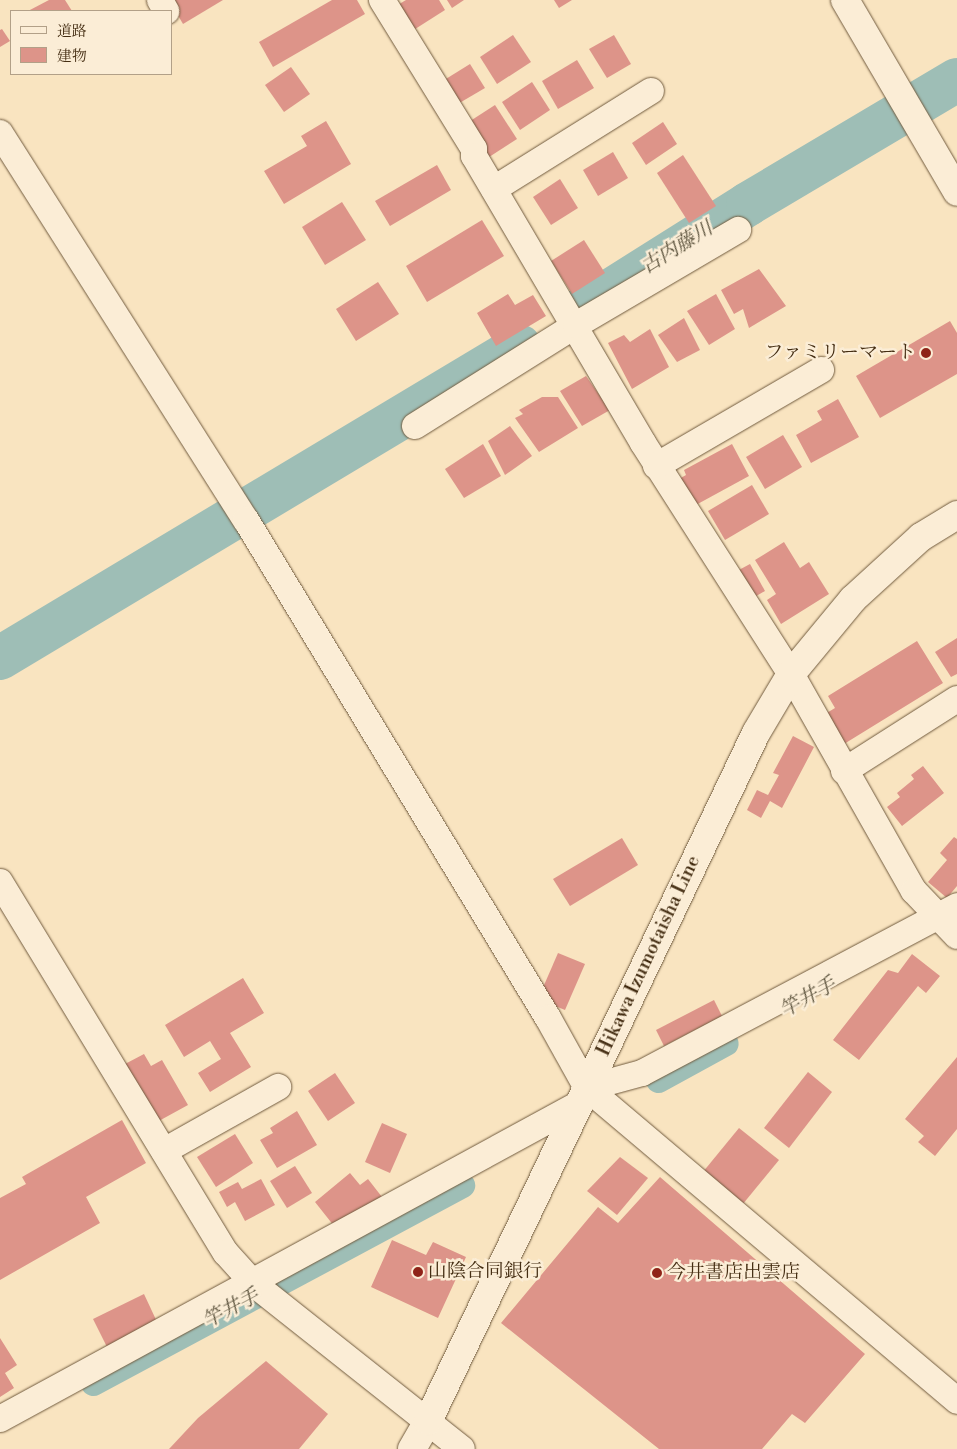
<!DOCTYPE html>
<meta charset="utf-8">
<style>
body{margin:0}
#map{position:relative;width:957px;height:1449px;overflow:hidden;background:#f9e4c0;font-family:"Libre Bodoni","Noto Serif JP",serif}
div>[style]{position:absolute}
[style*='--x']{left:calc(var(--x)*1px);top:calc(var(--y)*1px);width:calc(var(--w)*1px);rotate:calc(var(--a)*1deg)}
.canal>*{height:25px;margin:-12.5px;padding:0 12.5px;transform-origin:12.5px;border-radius:12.5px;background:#9ebeb6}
.river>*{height:44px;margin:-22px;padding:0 22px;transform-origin:22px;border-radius:22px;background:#9ebeb6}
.building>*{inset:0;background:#dd9489}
.roads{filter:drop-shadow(0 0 1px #715b3e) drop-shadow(0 0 1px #715b3e)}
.minor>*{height:26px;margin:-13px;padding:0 13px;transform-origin:13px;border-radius:13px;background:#fbedd6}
.tertiary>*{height:28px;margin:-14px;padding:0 14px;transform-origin:14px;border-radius:14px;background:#fbedd6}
.secondary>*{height:28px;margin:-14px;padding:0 14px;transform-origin:14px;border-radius:14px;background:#fbedd6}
.dots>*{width:14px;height:14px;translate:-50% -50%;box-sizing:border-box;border:2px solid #fbedd6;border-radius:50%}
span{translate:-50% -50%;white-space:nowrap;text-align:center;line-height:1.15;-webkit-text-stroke:5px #fbedd6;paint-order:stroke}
.poi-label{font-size:19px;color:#442d12}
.right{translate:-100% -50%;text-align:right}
.left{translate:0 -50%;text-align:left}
.street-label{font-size:19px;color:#442d12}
.water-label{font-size:20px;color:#5a513b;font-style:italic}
.legend{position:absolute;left:10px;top:10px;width:162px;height:65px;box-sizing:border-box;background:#fbedd6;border:1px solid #b2a088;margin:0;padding:6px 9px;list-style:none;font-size:15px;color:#442d12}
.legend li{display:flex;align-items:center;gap:10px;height:25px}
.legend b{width:25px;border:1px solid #b2a088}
</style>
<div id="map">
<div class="canal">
<div style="--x:658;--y:1080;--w:77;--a:-28.6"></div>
<div style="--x:93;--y:1383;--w:419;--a:-28.2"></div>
</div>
<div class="river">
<div style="--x:583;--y:308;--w:195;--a:-32.2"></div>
<div style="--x:748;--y:204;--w:243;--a:-30.7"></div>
<div style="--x:0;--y:658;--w:606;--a:-30.96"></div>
</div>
<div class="building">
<div style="clip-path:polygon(49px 0,65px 0,72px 11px,28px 11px)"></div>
<div style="clip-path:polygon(169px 0,223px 0,183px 24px)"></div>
<div style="clip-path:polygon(332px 0,357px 0,365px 14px,273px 67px,259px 42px)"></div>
<div style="clip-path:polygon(406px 0,439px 0,445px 10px,412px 31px,396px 6px)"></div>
<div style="clip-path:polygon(447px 0,464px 0,452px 8px)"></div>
<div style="clip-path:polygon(554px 0,572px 0,559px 8px)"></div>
<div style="clip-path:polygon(2px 29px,10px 41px,0 47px,0 30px)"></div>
<div style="clip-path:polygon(513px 35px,531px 62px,497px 84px,480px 57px)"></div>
<div style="clip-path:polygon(614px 35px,631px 64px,607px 78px,589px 49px)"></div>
<div style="clip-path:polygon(577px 60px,594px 88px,558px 109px,542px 81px)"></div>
<div style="clip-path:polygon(470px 64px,485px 88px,456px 105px,441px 82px)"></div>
<div style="clip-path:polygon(291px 67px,310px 94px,284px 112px,265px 85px)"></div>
<div style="clip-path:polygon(532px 82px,550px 110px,520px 130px,502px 102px)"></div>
<div style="clip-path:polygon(495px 105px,517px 139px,486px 159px,464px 125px)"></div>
<div style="clip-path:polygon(326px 121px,351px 164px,284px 204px,264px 171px,307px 146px,301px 136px)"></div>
<div style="clip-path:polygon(663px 122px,677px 144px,646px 165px,632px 143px)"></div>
<div style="clip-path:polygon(613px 152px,628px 178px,598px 196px,583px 170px)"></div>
<div style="clip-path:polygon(683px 155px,716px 206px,689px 223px,657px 173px)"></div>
<div style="clip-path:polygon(437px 165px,451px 190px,390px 226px,375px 201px)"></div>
<div style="clip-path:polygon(560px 179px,578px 208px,551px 225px,533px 197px)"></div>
<div style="clip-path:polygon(342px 202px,366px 240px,325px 265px,302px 227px)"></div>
<div style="clip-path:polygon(482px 220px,504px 256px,427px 302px,406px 266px)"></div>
<div style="clip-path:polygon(584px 240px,605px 273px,572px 294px,551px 261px)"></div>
<div style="clip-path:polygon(759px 269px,786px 306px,749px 328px,743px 309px,734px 314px,721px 290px)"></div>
<div style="clip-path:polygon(378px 282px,399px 314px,356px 341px,336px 309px)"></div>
<div style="clip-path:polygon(508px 294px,515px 305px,533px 295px,546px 316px,496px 346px,477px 313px)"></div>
<div style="clip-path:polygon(716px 294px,735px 329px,709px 345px,687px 311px)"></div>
<div style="clip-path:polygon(684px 318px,700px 350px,677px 362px,658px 335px)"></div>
<div style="clip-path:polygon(950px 321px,957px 333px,957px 374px,880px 418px,856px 376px)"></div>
<div style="clip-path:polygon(650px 329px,669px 367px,632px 389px,608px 343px,624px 335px,630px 342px)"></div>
<div style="clip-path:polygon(586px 376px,610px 410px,582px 426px,560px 391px)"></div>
<div style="clip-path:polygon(542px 397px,558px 397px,578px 428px,539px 452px,515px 418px,523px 414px,519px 410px)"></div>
<div style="clip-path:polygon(838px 399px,859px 437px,811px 463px,796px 435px,822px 420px,817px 411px)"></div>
<div style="clip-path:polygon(510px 426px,532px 456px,505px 475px,488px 441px)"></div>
<div style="clip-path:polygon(783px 435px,802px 467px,765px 489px,746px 457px)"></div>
<div style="clip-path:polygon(483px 444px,501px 476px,464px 498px,445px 469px)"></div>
<div style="clip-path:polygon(732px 444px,749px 476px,694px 506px,679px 479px,686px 475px,684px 470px)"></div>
<div style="clip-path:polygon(752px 485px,769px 514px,725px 540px,708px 511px)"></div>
<div style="clip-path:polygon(784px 542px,800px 568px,809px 562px,829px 594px,781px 624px,767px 600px,776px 594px,755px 560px)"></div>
<div style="clip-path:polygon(750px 564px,765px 591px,751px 599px,737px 571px)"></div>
<div style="clip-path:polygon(957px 638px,957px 674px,951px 677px,935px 652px)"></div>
<div style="clip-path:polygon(917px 641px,943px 683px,844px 744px,825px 714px,835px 708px,828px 696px)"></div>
<div style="clip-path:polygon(793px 736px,814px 747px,782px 808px,770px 801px,761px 818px,747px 810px,757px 790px,768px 795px,779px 775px,773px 773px)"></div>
<div style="clip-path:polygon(923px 766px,944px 793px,902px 826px,887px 807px,900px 797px,897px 793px,914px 779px,911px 775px)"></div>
<div style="clip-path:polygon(954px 837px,957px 839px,957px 886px,947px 898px,928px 882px,947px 860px,940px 853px)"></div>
<div style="clip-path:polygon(622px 838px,638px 865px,570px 906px,553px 879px)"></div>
<div style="clip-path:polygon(558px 953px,585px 964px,565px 1010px,538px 999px)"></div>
<div style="clip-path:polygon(912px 954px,940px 976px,926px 993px,918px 986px,859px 1060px,833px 1040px,888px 970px,898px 973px)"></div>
<div style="clip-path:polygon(243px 978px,264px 1013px,230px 1033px,251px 1067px,210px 1092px,198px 1073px,221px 1059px,210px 1041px,184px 1057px,165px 1025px)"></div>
<div style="clip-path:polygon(714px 1000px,722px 1016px,664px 1046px,656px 1030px)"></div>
<div style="clip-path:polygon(144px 1054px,151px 1066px,162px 1060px,188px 1105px,157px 1122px,125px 1064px)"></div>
<div style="clip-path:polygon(957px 1057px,957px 1129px,935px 1156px,918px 1142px,924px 1136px,905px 1119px)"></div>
<div style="clip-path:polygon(808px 1072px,832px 1092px,789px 1148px,764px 1128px)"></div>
<div style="clip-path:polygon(335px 1073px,355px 1103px,328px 1121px,308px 1091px)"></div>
<div style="clip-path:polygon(297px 1111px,317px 1145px,277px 1168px,260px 1140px,273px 1133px,270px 1128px)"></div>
<div style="clip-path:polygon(122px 1120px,146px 1163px,86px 1197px,100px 1223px,0 1280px,0 1198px,26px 1184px,22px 1177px)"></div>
<div style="clip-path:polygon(382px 1123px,407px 1134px,390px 1173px,365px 1162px)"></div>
<div style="clip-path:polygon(739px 1128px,779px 1160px,738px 1210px,698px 1178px)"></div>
<div style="clip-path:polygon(235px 1134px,253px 1163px,216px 1187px,197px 1157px)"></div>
<div style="clip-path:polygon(620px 1157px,648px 1178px,617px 1215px,587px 1191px)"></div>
<div style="clip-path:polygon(295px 1166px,312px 1193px,287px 1208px,270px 1181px)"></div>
<div style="clip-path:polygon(350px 1173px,360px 1185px,368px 1179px,382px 1197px,338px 1231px,315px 1202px)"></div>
<div style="clip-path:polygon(660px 1177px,865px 1354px,805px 1423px,792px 1414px,762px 1449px,659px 1449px,501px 1323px,598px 1207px,618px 1223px)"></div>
<div style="clip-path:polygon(261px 1179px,275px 1205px,245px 1221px,235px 1202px,227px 1207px,219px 1192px,238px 1182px,242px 1189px)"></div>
<div style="clip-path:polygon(392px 1240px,426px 1255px,433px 1242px,466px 1257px,438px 1318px,371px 1287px)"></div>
<div style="clip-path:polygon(144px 1294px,158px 1324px,108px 1349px,93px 1319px)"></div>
<div style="clip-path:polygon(0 1338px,17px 1365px,5px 1373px,14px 1388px,0 1397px)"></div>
<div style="clip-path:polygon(266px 1361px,328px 1414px,299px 1449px,169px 1449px,198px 1418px)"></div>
</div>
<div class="roads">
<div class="minor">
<div style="--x:160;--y:0;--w:13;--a:61"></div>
<div style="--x:382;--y:0;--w:175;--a:58.3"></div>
<div style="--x:474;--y:149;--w:7;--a:90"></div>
<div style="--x:474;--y:156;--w:333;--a:59.5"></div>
<div style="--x:643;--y:443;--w:274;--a:57.4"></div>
<div style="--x:791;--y:674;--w:249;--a:60.5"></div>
<div style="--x:914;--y:891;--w:62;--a:46.3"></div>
<div style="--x:0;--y:133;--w:459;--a:57.6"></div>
<div style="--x:246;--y:520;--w:582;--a:58.77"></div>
<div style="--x:548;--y:1018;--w:80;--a:60.9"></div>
<div style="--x:587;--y:1088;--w:485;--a:40.2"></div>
<div style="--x:494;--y:189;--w:185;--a:-32"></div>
<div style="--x:415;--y:426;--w:190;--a:-32.1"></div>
<div style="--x:576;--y:325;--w:188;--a:-30.4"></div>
<div style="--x:656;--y:466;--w:191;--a:-30.2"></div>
<div style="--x:844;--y:771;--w:134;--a:-32.5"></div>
<div style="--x:0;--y:882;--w:434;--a:58.7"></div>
<div style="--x:226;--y:1253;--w:42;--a:47.9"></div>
<div style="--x:254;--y:1284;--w:265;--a:38.4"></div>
<div style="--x:587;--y:1088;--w:57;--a:-15.3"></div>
<div style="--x:642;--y:1073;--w:357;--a:-27.9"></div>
<div style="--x:164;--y:1151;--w:131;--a:-29.3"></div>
<div style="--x:0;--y:1419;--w:655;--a:-28.56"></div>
</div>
<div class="tertiary">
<div style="--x:845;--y:0;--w:222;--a:59.7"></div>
</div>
<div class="secondary">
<div style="--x:412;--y:1449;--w:32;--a:-60"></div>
<div style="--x:428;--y:1421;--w:762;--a:-64.51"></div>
<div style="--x:756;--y:733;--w:69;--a:-59.3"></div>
<div style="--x:791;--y:674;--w:97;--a:-50.4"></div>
<div style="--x:853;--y:599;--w:92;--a:-42.4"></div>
<div style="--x:921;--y:537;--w:42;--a:-31.4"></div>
</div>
</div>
<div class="dots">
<div style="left:926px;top:353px;background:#8f2418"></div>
<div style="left:418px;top:1272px;background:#8f2418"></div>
<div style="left:657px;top:1273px;background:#8f2418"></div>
</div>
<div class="poi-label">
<span class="right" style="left:916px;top:353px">ファミリーマート</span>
<span class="left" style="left:428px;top:1272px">山陰合同銀行</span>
<span class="left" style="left:667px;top:1273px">今井書店出雲店</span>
</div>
<div class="street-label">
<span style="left:649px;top:956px;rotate:-65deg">Hikawa Izumotaisha Line</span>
</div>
<div class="water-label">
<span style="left:677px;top:248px;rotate:-32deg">古内藤川</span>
<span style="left:808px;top:998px;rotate:-29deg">竿井手</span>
<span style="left:231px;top:1309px;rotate:-28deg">竿井手</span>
</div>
<ul class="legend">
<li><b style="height:6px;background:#fbedd6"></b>道路</li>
<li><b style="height:14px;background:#dd9489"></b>建物</li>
</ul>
</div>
